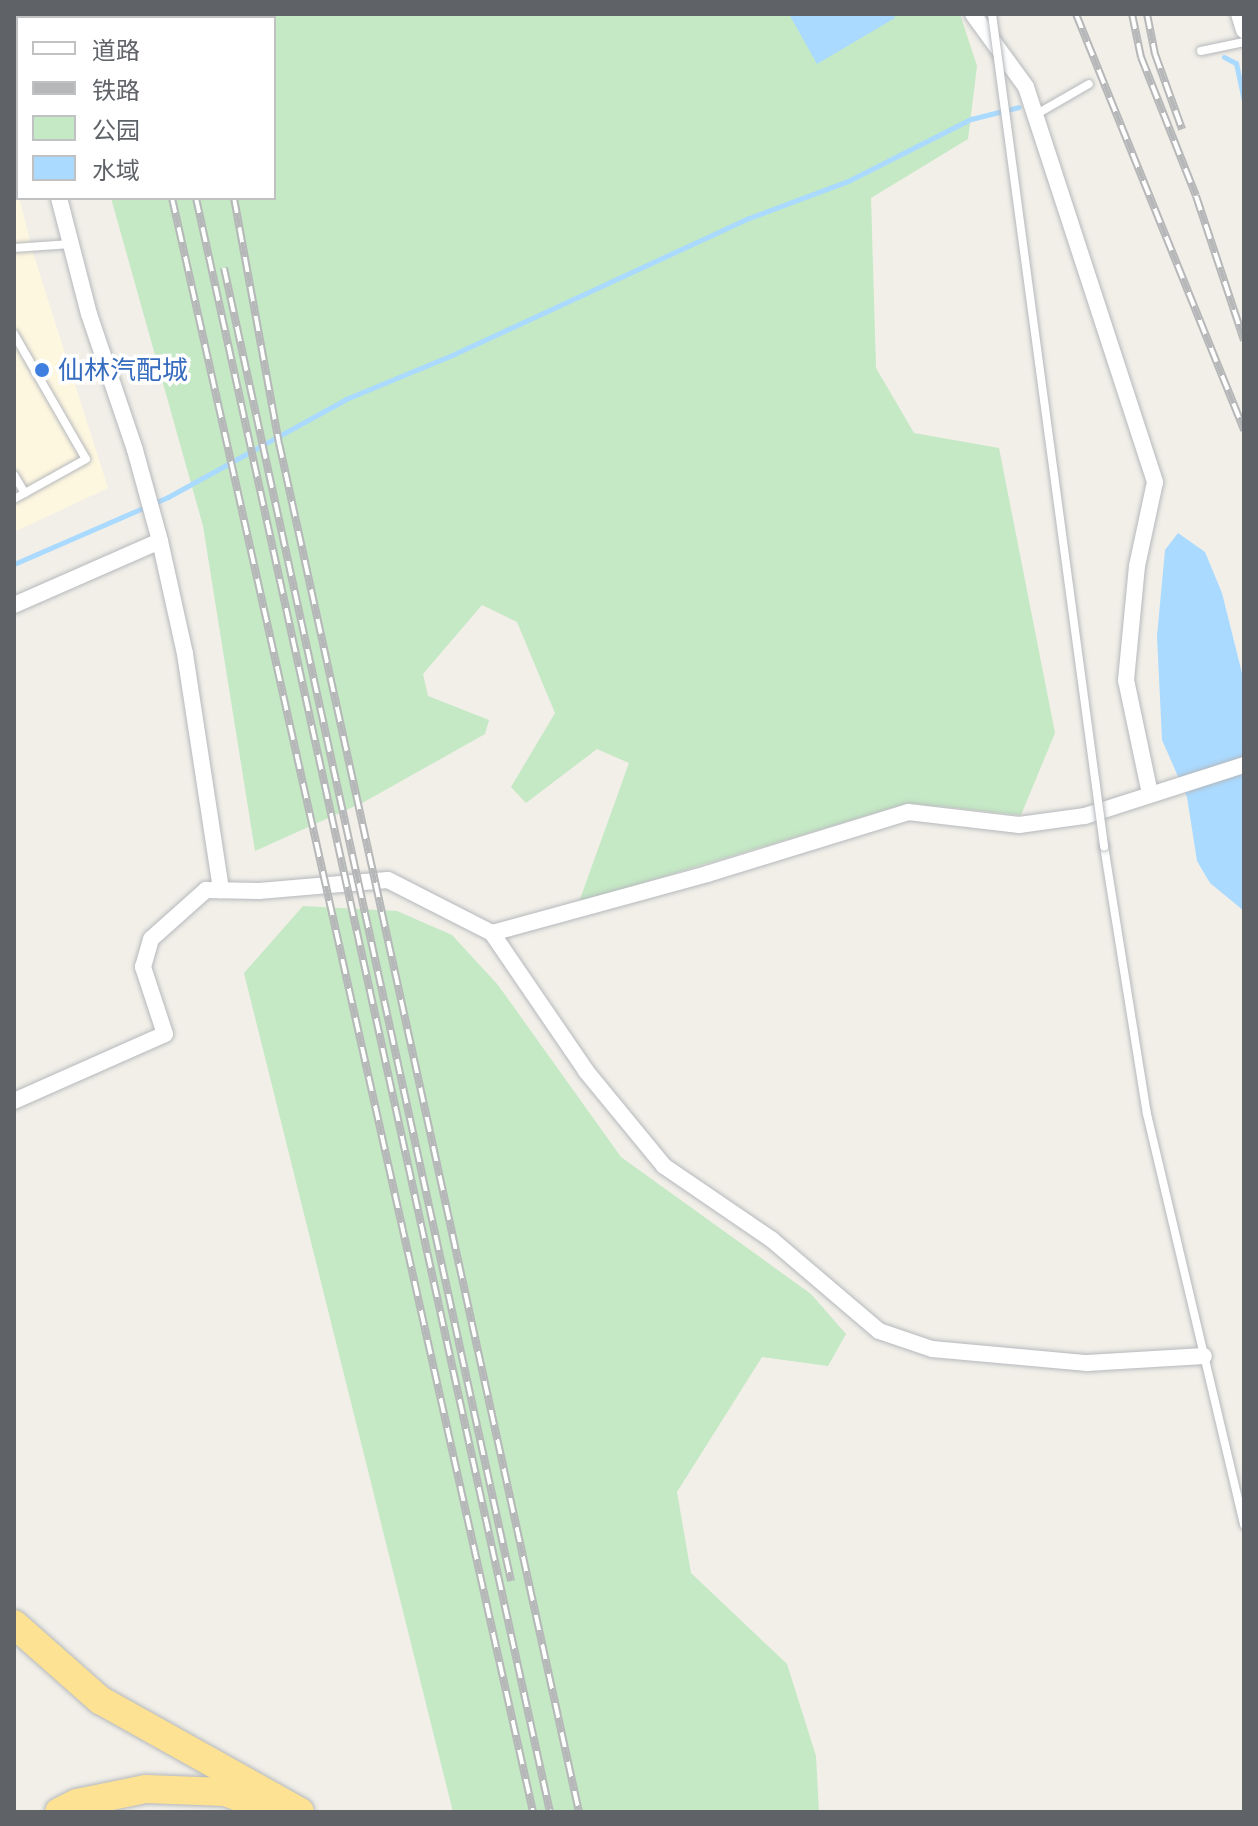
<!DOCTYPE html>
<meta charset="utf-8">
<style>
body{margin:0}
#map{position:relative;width:1258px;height:1826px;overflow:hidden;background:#f1efe8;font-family:Quicksand,"Noto Sans SC",sans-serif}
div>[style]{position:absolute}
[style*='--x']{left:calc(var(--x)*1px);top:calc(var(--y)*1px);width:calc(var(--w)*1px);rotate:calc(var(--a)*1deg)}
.commercial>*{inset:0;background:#fef7e0}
.green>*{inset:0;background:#c5e8c5}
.water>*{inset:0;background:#aadaff}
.stream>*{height:5px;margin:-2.5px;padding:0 2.5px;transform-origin:2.5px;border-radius:2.5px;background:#aadaff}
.roads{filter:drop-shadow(0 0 2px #b5b8bc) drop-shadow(0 0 2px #b5b8bc)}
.lane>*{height:8px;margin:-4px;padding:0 4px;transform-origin:4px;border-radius:4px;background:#fff}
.street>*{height:16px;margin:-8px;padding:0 8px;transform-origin:8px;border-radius:8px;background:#fff}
.highway>*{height:28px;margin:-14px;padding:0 14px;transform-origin:14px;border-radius:14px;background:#fde293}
.rail>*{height:8px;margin-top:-4px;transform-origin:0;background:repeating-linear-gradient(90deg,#fff 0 15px,#b6b7b8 0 30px);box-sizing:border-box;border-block:2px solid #b6b7b8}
.bridges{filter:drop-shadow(0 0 2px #b5b8bc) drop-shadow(0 0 2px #b5b8bc)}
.lane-bridge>*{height:8px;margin:-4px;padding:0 4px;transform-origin:4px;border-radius:4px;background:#fff}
.dots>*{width:22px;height:22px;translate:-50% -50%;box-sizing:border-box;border:4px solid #fff;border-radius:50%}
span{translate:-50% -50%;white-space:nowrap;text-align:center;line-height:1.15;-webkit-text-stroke:7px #fff;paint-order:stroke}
.shop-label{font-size:26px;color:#366cbe}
.left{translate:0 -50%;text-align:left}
.frame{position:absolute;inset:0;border:16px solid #5f6368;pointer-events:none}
.legend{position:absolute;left:16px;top:16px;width:260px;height:184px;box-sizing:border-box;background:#fff;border:2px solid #bfc1c3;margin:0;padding:10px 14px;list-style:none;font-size:24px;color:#5f6368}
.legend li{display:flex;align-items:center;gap:16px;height:40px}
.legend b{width:40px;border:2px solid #bfc1c3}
</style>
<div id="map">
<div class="commercial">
<div style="clip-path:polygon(14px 177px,33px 253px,108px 488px,14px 532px)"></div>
</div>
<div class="green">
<div style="clip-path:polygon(60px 14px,960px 14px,977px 66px,968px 139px,871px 198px,876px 368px,914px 433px,999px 448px,1055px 733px,1021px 815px,908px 803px,579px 902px,629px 763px,597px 749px,526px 803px,511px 787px,555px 713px,517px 622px,482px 605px,423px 674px,428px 696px,489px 720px,485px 734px,364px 802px,255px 851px,203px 526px,111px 198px,274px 198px,274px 18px,61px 18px)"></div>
<div style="clip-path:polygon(303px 906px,397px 911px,452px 935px,498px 985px,621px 1157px,811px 1294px,846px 1334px,828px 1366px,762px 1357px,677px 1492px,691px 1573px,787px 1664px,816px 1756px,819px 1812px,453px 1812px,244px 973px)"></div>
</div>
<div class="water">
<div style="clip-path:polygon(789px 14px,893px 14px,895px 18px,817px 64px)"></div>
<div style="clip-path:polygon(1178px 533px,1205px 552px,1222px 593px,1244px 681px,1244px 911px,1210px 883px,1197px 861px,1187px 797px,1162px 740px,1157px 636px,1165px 550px)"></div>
</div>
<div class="stream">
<div style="--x:1224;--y:57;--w:13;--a:27"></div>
<div style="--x:1236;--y:63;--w:40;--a:78"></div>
<div style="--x:14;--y:564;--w:168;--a:-23.5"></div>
<div style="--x:168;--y:497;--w:203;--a:-28.8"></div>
<div style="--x:346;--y:399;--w:113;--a:-22.5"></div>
<div style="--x:450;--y:356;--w:329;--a:-24.8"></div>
<div style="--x:749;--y:218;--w:106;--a:-20.5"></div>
<div style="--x:848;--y:181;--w:138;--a:-26.8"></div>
<div style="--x:971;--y:119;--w:49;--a:-14"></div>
</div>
<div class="roads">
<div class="lane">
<div style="--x:1201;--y:51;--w:44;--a:-11.8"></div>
<div style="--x:1035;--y:115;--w:62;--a:-29.9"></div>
<div style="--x:14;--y:248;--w:57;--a:-4"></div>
<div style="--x:14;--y:334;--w:144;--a:60.1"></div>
<div style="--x:86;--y:459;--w:82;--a:150.9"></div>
<div style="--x:14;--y:475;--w:21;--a:59"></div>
<div style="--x:1104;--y:846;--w:271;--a:80.9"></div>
<div style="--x:1147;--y:1114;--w:422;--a:76.7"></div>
</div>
<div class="street">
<div style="--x:973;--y:14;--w:90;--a:54"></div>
<div style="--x:1026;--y:87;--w:416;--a:71.9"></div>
<div style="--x:1155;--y:482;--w:86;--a:102.1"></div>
<div style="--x:1137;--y:566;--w:115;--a:95.5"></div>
<div style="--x:1126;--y:680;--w:116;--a:78.1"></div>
<div style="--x:1239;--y:14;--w:17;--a:73"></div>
<div style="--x:14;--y:15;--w:16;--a:76"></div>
<div style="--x:59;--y:198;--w:120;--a:75.5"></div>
<div style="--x:89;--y:314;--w:144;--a:71.3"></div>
<div style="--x:135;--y:450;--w:94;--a:74.6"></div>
<div style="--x:160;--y:541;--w:116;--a:77.5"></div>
<div style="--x:185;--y:654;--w:239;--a:81.3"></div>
<div style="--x:14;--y:605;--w:159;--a:-23.7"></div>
<div style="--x:492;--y:933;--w:223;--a:-15.3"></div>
<div style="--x:707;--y:874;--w:210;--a:-17.1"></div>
<div style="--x:908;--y:812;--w:112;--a:6.7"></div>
<div style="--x:1019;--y:825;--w:67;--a:-7.8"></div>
<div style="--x:1085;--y:816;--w:167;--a:-17.8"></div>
<div style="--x:14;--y:1101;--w:165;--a:-23.9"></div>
<div style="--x:165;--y:1034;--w:71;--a:-108.2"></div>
<div style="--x:143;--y:967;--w:29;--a:-74"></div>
<div style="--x:151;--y:939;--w:74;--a:-41.7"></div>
<div style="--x:206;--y:890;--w:53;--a:1.1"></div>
<div style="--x:259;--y:891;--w:129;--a:-4.9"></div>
<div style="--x:388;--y:880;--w:117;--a:27"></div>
<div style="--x:492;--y:933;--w:167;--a:55.7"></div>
<div style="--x:586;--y:1071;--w:123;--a:50.6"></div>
<div style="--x:664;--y:1166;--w:130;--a:34.3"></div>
<div style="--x:771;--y:1239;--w:142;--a:40.4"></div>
<div style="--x:879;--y:1331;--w:56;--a:18.8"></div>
<div style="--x:932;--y:1349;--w:156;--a:5.2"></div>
<div style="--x:1087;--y:1363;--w:117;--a:-3.4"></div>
</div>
<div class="highway">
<div style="--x:14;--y:1624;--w:115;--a:41.5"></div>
<div style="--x:100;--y:1700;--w:229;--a:29.2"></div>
<div style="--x:59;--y:1812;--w:20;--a:-27"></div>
<div style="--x:77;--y:1803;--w:70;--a:-11.5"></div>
<div style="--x:146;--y:1789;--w:79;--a:2.2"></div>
<div style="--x:225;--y:1792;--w:37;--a:20"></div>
</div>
</div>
<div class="rail">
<div style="--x:131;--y:14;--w:4;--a:76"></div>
<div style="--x:155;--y:14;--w:4;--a:76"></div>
<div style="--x:168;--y:14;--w:4;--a:76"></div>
<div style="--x:200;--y:14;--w:4;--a:76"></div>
<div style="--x:1076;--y:14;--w:449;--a:68"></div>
<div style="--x:1132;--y:14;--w:44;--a:78.2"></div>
<div style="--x:1141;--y:57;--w:149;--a:68.4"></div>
<div style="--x:1196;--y:196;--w:152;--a:71.6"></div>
<div style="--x:1147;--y:14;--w:41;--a:78.7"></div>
<div style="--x:1155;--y:54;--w:80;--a:70.2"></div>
<div style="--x:172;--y:198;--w:1654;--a:77.39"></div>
<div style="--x:196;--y:198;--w:1652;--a:77.63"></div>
<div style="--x:234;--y:198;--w:249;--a:79.6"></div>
<div style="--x:279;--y:443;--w:1401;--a:77.64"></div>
<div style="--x:224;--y:268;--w:1344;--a:77.67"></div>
</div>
<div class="bridges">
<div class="lane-bridge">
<div style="--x:992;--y:14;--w:840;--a:82.33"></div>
</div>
</div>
<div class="dots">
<div style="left:42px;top:370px;background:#3f7fe0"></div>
</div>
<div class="shop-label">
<span class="left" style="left:58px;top:370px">仙林汽配城</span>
</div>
<div class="frame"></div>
<ul class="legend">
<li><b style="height:10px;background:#fff"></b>道路</li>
<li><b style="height:10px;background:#b6b7b8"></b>铁路</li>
<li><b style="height:22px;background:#c5e8c5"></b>公园</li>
<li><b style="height:22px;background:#aadaff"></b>水域</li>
</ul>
</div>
